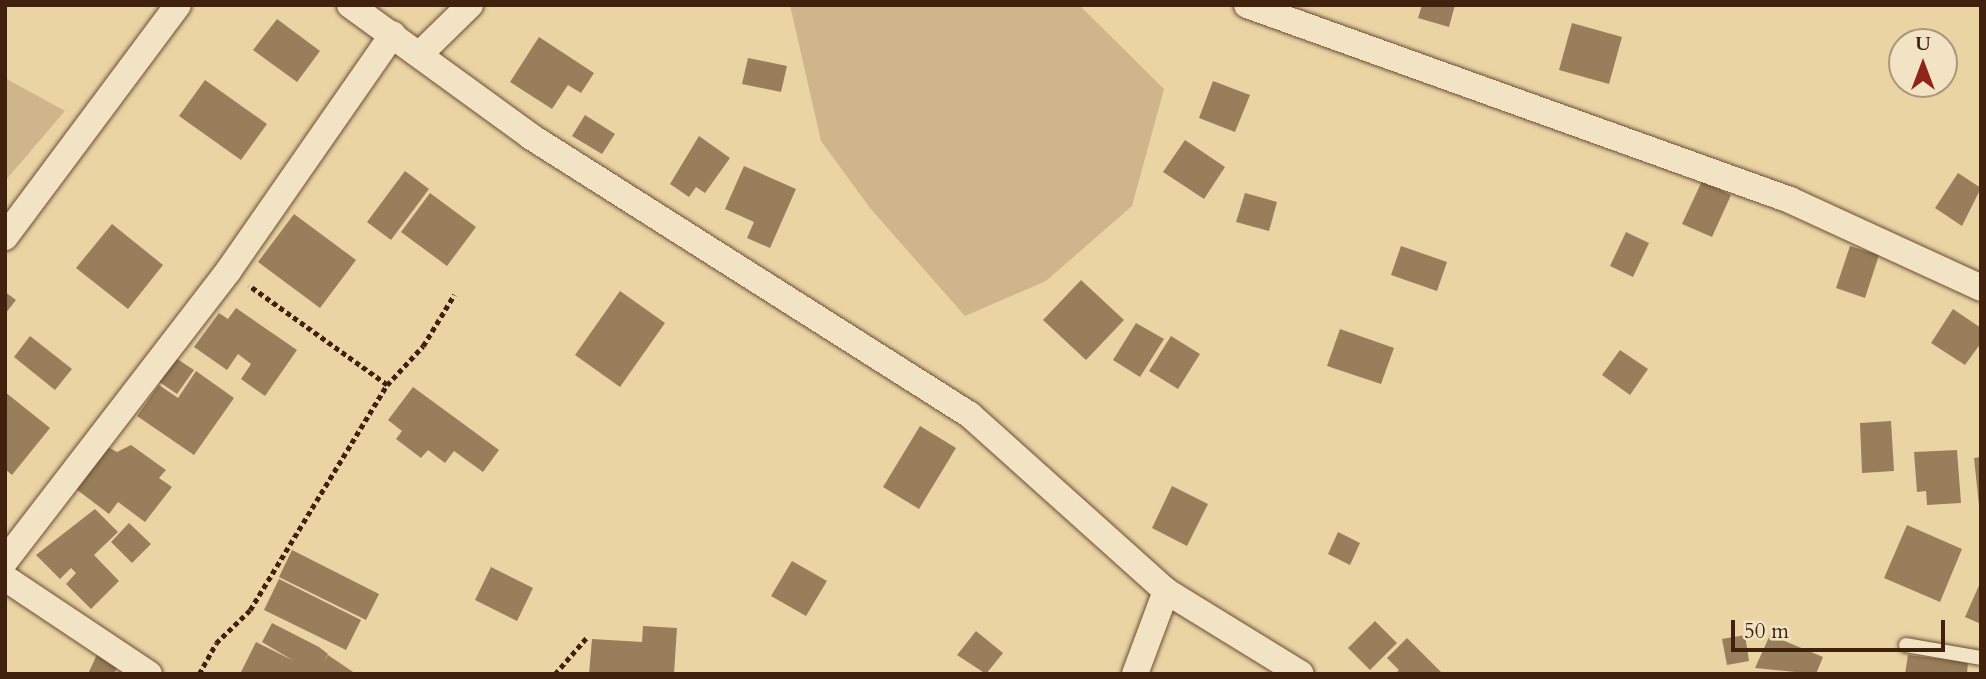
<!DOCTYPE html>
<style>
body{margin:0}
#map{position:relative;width:1986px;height:679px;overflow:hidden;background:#ebd4a4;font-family:Cardo,serif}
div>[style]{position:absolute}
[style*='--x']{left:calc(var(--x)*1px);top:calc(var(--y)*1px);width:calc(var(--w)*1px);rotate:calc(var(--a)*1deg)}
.green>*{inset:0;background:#ceb68a}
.building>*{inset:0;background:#997e5c}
.path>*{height:4.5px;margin-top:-2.25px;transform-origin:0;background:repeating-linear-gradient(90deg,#40210e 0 5px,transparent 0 8.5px)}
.roads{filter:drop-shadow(0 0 2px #6b4e34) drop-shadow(0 0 2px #6b4e34)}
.lane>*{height:14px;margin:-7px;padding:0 7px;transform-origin:7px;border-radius:7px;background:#f2e3c4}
.street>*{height:26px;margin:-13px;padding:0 13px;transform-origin:13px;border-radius:13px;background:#f2e3c4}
span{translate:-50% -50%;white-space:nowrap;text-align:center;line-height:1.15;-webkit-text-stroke:5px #f2e3c4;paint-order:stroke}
.frame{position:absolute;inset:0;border:7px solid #40210e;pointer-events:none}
.north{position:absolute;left:1888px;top:28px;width:70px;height:70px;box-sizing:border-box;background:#f2e3c4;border:2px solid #ab957b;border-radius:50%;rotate:0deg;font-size:19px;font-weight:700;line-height:28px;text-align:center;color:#40210e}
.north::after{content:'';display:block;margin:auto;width:24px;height:32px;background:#8f2418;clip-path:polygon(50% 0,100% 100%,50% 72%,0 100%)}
.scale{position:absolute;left:1731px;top:620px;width:214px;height:32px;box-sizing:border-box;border:4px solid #40210e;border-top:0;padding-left:9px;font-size:21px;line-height:24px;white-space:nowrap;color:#40210e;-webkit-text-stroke:5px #f2e3c4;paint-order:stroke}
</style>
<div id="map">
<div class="green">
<div style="clip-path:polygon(790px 5px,1079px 5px,1164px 89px,1132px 206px,1046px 281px,965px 316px,870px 208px,821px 141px)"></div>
<div style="clip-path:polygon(5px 78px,65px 111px,5px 181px)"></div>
</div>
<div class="building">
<div style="clip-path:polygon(1422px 5px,1455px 5px,1449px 27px,1418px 18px)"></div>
<div style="clip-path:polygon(277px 19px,320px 51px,297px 82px,253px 50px)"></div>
<div style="clip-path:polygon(1572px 23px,1622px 37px,1609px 84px,1559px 70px)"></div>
<div style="clip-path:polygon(539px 37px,594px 73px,581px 93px,568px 85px,552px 109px,510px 82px)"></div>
<div style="clip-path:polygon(748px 58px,787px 66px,781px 92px,742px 84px)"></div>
<div style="clip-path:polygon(205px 80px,267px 124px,241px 160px,179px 116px)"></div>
<div style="clip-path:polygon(1213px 81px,1250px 95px,1235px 132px,1199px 118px)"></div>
<div style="clip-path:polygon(585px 115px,615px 134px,602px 154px,572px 136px)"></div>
<div style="clip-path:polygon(699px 136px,730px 158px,705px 193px,696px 187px,689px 197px,670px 184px)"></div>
<div style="clip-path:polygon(1185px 140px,1225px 167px,1204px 199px,1163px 172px)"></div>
<div style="clip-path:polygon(744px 166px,796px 189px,770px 248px,747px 238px,754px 222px,725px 209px)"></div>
<div style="clip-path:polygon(405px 171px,429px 189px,391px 240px,367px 222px)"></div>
<div style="clip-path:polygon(1958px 173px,1981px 188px,1962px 226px,1935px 208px)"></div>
<div style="clip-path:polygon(1702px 181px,1731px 195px,1712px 237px,1682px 224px)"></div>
<div style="clip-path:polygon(430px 193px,476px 227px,447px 266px,401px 232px)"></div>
<div style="clip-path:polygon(1245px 193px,1277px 202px,1269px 231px,1236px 222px)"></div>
<div style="clip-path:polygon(294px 214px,356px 260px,320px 308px,258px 262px)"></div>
<div style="clip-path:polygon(112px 224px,163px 265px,128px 309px,76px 268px)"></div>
<div style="clip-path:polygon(1626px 232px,1649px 243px,1633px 277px,1610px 266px)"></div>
<div style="clip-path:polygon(1401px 246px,1447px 262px,1437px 291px,1391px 275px)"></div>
<div style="clip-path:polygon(1850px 246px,1879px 255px,1865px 298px,1836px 288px)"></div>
<div style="clip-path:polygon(1081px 280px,1124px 320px,1086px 360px,1043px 320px)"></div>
<div style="clip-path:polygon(620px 291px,665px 323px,620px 387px,575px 355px)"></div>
<div style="clip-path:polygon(5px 292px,16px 300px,5px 314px)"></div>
<div style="clip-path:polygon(236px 308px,297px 350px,265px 396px,241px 379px,251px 364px,238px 354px,227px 370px,194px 347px,219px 313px,228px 319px)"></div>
<div style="clip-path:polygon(1953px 309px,1981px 328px,1981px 343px,1965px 365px,1931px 343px)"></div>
<div style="clip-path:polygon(1136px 323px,1164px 339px,1140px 377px,1113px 360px)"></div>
<div style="clip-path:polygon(1340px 329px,1394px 348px,1381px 384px,1327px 366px)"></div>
<div style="clip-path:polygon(30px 336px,72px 369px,55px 390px,14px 357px)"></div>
<div style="clip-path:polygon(1171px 336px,1200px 354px,1178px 389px,1149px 371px)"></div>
<div style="clip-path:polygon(1620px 350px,1648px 369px,1630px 395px,1602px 375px)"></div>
<div style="clip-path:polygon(171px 355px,194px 370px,177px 394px,155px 379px)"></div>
<div style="clip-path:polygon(196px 371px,234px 398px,194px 455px,137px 416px,159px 385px,178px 398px)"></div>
<div style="clip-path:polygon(413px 387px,499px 450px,483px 472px,454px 451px,445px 463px,428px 450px,421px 458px,396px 439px,402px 431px,388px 420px)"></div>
<div style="clip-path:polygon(5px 392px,50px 428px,12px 475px,5px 469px)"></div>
<div style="clip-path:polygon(1891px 421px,1894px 471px,1862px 473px,1860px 423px)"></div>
<div style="clip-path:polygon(920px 426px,956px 448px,919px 509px,883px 487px)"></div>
<div style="clip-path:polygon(131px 445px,166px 470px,159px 478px,172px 487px,145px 522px,118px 502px,109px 514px,72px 486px,108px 447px,117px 452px)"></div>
<div style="clip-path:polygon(1957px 450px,1961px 503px,1927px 505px,1926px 491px,1917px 492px,1914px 452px)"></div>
<div style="clip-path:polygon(1981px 457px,1981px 505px,1979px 505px,1974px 458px)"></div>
<div style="clip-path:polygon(1172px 486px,1208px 504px,1187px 546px,1152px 528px)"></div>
<div style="clip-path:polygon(95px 509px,118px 532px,94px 555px,119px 581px,91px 609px,66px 584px,76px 573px,71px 568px,60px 579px,36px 555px)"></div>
<div style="clip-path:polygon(129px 523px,151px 544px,132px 563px,111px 542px)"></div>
<div style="clip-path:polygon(1907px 525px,1962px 549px,1940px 602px,1884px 578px)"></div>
<div style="clip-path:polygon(1338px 532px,1360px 543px,1350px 565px,1328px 554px)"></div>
<div style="clip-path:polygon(292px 550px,379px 594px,366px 620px,279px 577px)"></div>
<div style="clip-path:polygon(792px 561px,827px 581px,806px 616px,771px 596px)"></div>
<div style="clip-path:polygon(491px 567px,533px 588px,517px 621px,475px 600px)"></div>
<div style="clip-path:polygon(279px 579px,361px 620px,346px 650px,264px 610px)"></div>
<div style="clip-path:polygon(1981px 581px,1981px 624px,1965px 617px)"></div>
<div style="clip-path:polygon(1375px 621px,1397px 643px,1370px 670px,1348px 648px)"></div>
<div style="clip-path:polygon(272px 623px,319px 647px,328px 654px,323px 663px,328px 655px,356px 674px,240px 674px,256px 642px,294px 661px,262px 642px)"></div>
<div style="clip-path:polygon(643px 626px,677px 628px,674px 674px,589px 674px,592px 639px,642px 642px)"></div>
<div style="clip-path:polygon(976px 631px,1003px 653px,986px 674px,957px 655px)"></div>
<div style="clip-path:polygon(1745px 635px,1749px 661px,1727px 665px,1722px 639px)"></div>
<div style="clip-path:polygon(1770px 635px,1823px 657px,1816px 674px,1755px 668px)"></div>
<div style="clip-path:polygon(1407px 638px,1443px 674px,1395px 674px,1399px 670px,1387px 658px)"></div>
<div style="clip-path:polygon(100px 648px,121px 659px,114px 674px,88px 674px)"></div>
<div style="clip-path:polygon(1908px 655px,1968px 662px,1967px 674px,1905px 674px)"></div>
</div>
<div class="path">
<div style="--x:387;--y:385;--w:53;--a:-47.3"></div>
<div style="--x:423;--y:346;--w:60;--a:-58.7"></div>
<div style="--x:199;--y:674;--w:35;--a:-61"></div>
<div style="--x:216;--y:643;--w:47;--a:-44.1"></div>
<div style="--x:250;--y:610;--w:263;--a:-58.7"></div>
<div style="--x:387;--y:385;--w:170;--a:-144.3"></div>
<div style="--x:555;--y:674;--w:49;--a:-49.1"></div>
</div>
<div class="roads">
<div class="lane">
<div style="--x:1906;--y:645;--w:76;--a:9.8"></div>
</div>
<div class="street">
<div style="--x:350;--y:5;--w:223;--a:36"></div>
<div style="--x:530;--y:136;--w:521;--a:32.38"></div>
<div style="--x:970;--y:415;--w:263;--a:41.9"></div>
<div style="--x:1166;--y:591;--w:158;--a:31.6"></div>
<div style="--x:1247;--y:5;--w:577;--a:19.75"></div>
<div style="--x:1790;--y:200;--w:210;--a:24.7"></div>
<div style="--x:420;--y:54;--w:70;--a:-44.4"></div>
<div style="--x:5;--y:237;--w:289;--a:-53.3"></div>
<div style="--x:5;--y:561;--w:367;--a:-52.4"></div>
<div style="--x:229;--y:270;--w:287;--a:-55.2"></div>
<div style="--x:5;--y:578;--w:173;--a:33.7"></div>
<div style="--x:1135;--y:674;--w:89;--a:-69.5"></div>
</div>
</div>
<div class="frame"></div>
<div class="north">U</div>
<div class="scale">50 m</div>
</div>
